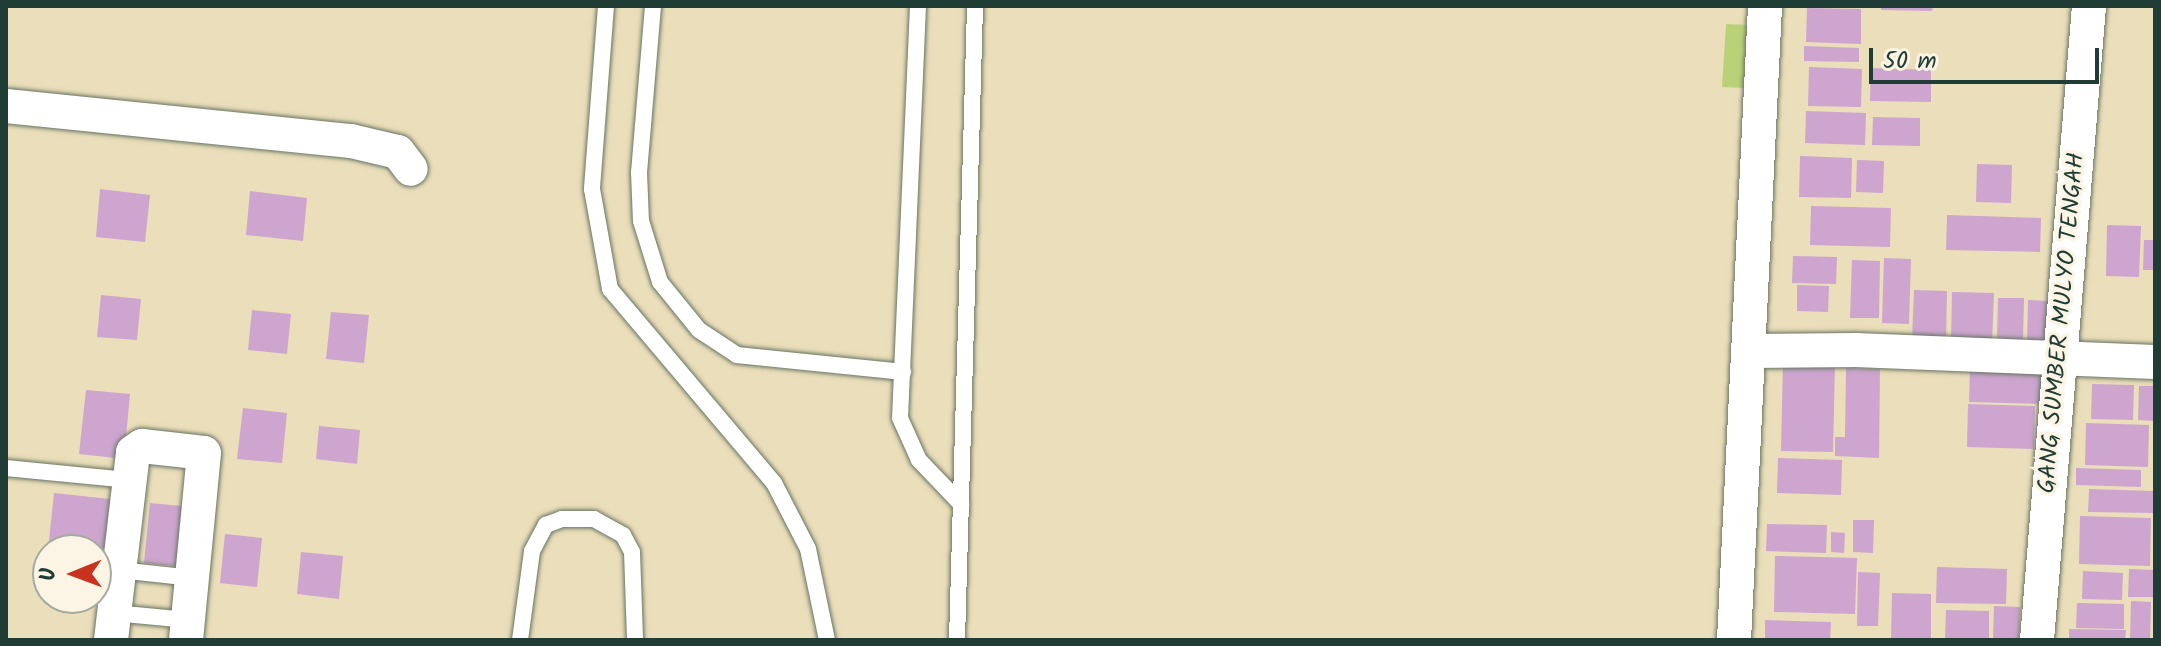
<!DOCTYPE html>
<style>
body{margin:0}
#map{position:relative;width:2161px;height:646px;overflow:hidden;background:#ebdeba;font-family:Kalam,sans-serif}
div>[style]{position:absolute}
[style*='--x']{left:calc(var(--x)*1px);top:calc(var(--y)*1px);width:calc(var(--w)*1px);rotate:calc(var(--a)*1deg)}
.green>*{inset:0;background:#bad277}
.building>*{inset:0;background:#cda5cf}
.roads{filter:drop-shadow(0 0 2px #667563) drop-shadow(0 0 2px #667563)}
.lane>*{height:16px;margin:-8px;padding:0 8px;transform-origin:8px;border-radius:8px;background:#fff}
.street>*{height:34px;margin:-17px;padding:0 17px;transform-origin:17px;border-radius:17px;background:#fff}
span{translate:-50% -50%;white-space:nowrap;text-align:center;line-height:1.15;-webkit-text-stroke:7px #fcf5e5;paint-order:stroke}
.street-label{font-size:24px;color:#1f3d34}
.frame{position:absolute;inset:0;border:8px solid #1f3d34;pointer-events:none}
.north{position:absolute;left:32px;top:534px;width:80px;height:80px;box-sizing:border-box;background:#fcf5e5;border:2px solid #a4ab9e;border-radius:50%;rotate:269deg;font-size:22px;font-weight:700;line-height:32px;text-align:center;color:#1f3d34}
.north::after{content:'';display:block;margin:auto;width:28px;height:36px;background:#c8321e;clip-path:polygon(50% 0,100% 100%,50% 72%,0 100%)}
.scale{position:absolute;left:1869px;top:48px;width:230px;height:36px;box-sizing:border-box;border:4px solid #1f3d34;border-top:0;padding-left:10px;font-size:24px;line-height:28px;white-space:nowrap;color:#1f3d34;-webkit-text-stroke:6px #fcf5e5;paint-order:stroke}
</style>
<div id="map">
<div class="green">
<div style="clip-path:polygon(1726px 24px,1749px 25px,1745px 88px,1722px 87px)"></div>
</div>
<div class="building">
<div style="clip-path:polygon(1881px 6px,1933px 6px,1932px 11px,1881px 10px)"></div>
<div style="clip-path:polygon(1807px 8px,1861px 9px,1861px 44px,1806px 42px)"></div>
<div style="clip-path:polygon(1804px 46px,1859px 48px,1859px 62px,1804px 61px)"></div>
<div style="clip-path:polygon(1809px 67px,1862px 69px,1861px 107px,1808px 106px)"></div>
<div style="clip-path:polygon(1871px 68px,1931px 70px,1931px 102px,1870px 101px)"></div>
<div style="clip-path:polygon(1806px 111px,1866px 113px,1865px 145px,1805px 143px)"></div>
<div style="clip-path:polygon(1873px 117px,1920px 118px,1920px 146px,1872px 145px)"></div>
<div style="clip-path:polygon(1800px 156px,1852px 158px,1851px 198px,1799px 197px)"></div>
<div style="clip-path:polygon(1857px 160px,1884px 161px,1883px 193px,1856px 192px)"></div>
<div style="clip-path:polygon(1977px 164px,2012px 165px,2011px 203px,1976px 202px)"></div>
<div style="clip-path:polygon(100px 189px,150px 195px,145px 242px,96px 237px)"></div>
<div style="clip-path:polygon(250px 191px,307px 198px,303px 241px,246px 235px)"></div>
<div style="clip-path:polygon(1811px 206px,1891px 208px,1890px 247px,1810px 245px)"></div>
<div style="clip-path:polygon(1947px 215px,2041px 218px,2040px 252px,1946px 250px)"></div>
<div style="clip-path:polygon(2107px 225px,2141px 226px,2139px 277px,2106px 276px)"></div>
<div style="clip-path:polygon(2144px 240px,2155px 240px,2155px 270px,2143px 270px)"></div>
<div style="clip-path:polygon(1793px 256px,1837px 257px,1836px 284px,1792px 283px)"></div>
<div style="clip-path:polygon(1884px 258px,1911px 259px,1909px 324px,1882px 323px)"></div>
<div style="clip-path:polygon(1852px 260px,1880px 261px,1879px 318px,1850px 318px)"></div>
<div style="clip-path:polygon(1797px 285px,1829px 286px,1828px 312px,1797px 311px)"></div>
<div style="clip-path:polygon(1914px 290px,1947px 291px,1946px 341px,1912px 340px)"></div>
<div style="clip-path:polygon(1952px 292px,1994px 293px,1992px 343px,1951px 341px)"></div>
<div style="clip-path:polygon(101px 295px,141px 299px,137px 340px,97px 337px)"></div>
<div style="clip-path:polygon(1998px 298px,2024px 298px,2023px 342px,1997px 341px)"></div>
<div style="clip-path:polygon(2028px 300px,2051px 301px,2050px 344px,2027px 343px)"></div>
<div style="clip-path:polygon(252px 310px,291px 314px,287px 354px,248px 350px)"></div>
<div style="clip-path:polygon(331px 312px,369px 315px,364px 363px,326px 359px)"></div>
<div style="clip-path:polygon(1783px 361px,1835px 363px,1833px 452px,1781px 451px)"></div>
<div style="clip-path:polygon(1846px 368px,1880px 369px,1879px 458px,1835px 456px,1835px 437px,1845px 437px)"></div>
<div style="clip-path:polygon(1970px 369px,2042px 370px,2042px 404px,1969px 402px)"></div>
<div style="clip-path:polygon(2092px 384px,2134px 385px,2133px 420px,2091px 419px)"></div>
<div style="clip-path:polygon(2139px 386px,2155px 386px,2155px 421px,2138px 420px)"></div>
<div style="clip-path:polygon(86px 390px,130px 394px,124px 459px,79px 454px)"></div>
<div style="clip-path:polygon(1968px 404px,2035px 406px,2034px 449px,1967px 447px)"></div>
<div style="clip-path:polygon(243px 408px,287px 413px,282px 463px,237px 459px)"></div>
<div style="clip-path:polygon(2086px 423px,2149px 425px,2148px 467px,2085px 465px)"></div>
<div style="clip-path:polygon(319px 426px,360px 430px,357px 464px,316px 459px)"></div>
<div style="clip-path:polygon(1778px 458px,1842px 460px,1841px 495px,1777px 493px)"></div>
<div style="clip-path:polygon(2076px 468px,2141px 470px,2141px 487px,2076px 485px)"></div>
<div style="clip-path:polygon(2089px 489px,2153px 491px,2153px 513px,2088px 512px)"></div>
<div style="clip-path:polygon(54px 493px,110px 499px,102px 571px,96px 570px,96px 550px,48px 550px)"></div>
<div style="clip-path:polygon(150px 503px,192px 507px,186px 567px,144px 563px)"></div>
<div style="clip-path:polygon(2080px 516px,2151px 518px,2150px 566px,2079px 564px)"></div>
<div style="clip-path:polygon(1853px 520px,1874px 520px,1873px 553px,1853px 552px)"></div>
<div style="clip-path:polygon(1767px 524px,1827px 525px,1826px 553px,1766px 551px)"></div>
<div style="clip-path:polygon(1831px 532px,1845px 533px,1844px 553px,1831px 552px)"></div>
<div style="clip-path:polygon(225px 534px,262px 538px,257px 587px,220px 583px)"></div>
<div style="clip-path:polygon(301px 552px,343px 556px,339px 599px,297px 594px)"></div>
<div style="clip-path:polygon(1775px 556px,1857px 558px,1855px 614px,1774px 612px)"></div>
<div style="clip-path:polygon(1937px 567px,2007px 569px,2006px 604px,1936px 603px)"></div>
<div style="clip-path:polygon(2129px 569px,2155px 570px,2155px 597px,2128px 597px)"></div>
<div style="clip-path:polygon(2083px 571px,2123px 573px,2122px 600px,2082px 599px)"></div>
<div style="clip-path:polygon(1858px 572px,1880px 573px,1878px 626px,1857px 626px)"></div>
<div style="clip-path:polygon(1892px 593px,1931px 594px,1931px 640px,1891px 640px)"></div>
<div style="clip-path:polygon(2131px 601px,2151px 602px,2150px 640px,2130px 640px)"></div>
<div style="clip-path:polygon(2077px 603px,2124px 604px,2124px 629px,2076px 628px)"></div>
<div style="clip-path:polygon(1994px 606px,2020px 607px,2019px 640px,1993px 640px)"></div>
<div style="clip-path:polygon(1946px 610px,1989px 611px,1989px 640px,1945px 640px)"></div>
<div style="clip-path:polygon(1765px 620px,1831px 622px,1830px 640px,1765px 640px)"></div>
<div style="clip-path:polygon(2069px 629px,2126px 630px,2125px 640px,2069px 640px)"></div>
</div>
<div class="roads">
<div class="lane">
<div style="--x:606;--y:6;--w:184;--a:94.4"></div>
<div style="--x:592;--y:189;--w:102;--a:79.8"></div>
<div style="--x:610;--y:289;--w:254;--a:49.8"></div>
<div style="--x:774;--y:483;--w:74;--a:62.7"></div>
<div style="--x:808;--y:549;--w:93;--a:78.2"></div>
<div style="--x:653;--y:6;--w:167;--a:94.8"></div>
<div style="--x:639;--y:172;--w:49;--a:87.7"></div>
<div style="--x:641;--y:221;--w:64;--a:72.7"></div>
<div style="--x:660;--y:282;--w:62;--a:50.9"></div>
<div style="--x:699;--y:330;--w:45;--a:33.3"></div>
<div style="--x:737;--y:355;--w:167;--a:5.8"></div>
<div style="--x:918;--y:6;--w:412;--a:92.5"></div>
<div style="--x:900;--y:418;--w:46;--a:65.7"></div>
<div style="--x:919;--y:460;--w:61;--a:46.3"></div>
<div style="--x:6;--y:468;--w:124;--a:5.6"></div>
<div style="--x:119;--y:570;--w:74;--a:6.2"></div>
<div style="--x:114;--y:613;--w:74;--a:5.4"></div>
<div style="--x:520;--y:640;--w:90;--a:-82.3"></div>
<div style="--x:532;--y:551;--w:30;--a:-62"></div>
<div style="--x:546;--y:525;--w:17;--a:-21"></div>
<div style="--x:562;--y:519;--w:32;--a:0"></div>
<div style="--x:594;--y:519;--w:33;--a:29"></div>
<div style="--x:623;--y:535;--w:19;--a:62"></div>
<div style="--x:632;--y:552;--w:88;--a:88"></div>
<div style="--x:957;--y:640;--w:634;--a:-88.37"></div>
</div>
<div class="street">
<div style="--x:6;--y:106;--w:347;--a:5.8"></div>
<div style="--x:351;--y:141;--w:48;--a:13.2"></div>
<div style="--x:398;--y:152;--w:21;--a:53"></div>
<div style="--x:1751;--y:351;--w:105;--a:-0.5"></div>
<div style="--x:1856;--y:350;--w:299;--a:2.3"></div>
<div style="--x:111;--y:640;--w:189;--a:-83.3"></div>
<div style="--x:133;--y:452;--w:11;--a:-34"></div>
<div style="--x:142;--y:446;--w:62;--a:6.4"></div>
<div style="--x:204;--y:453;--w:188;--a:95.5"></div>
<div style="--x:1734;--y:640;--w:635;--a:-87.2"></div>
<div style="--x:2037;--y:640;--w:636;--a:-85.31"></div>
</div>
</div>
<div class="street-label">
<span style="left:2062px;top:323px;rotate:-85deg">GANG SUMBER MULYO TENGAH</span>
</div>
<div class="frame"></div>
<div class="north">U</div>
<div class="scale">50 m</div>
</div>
